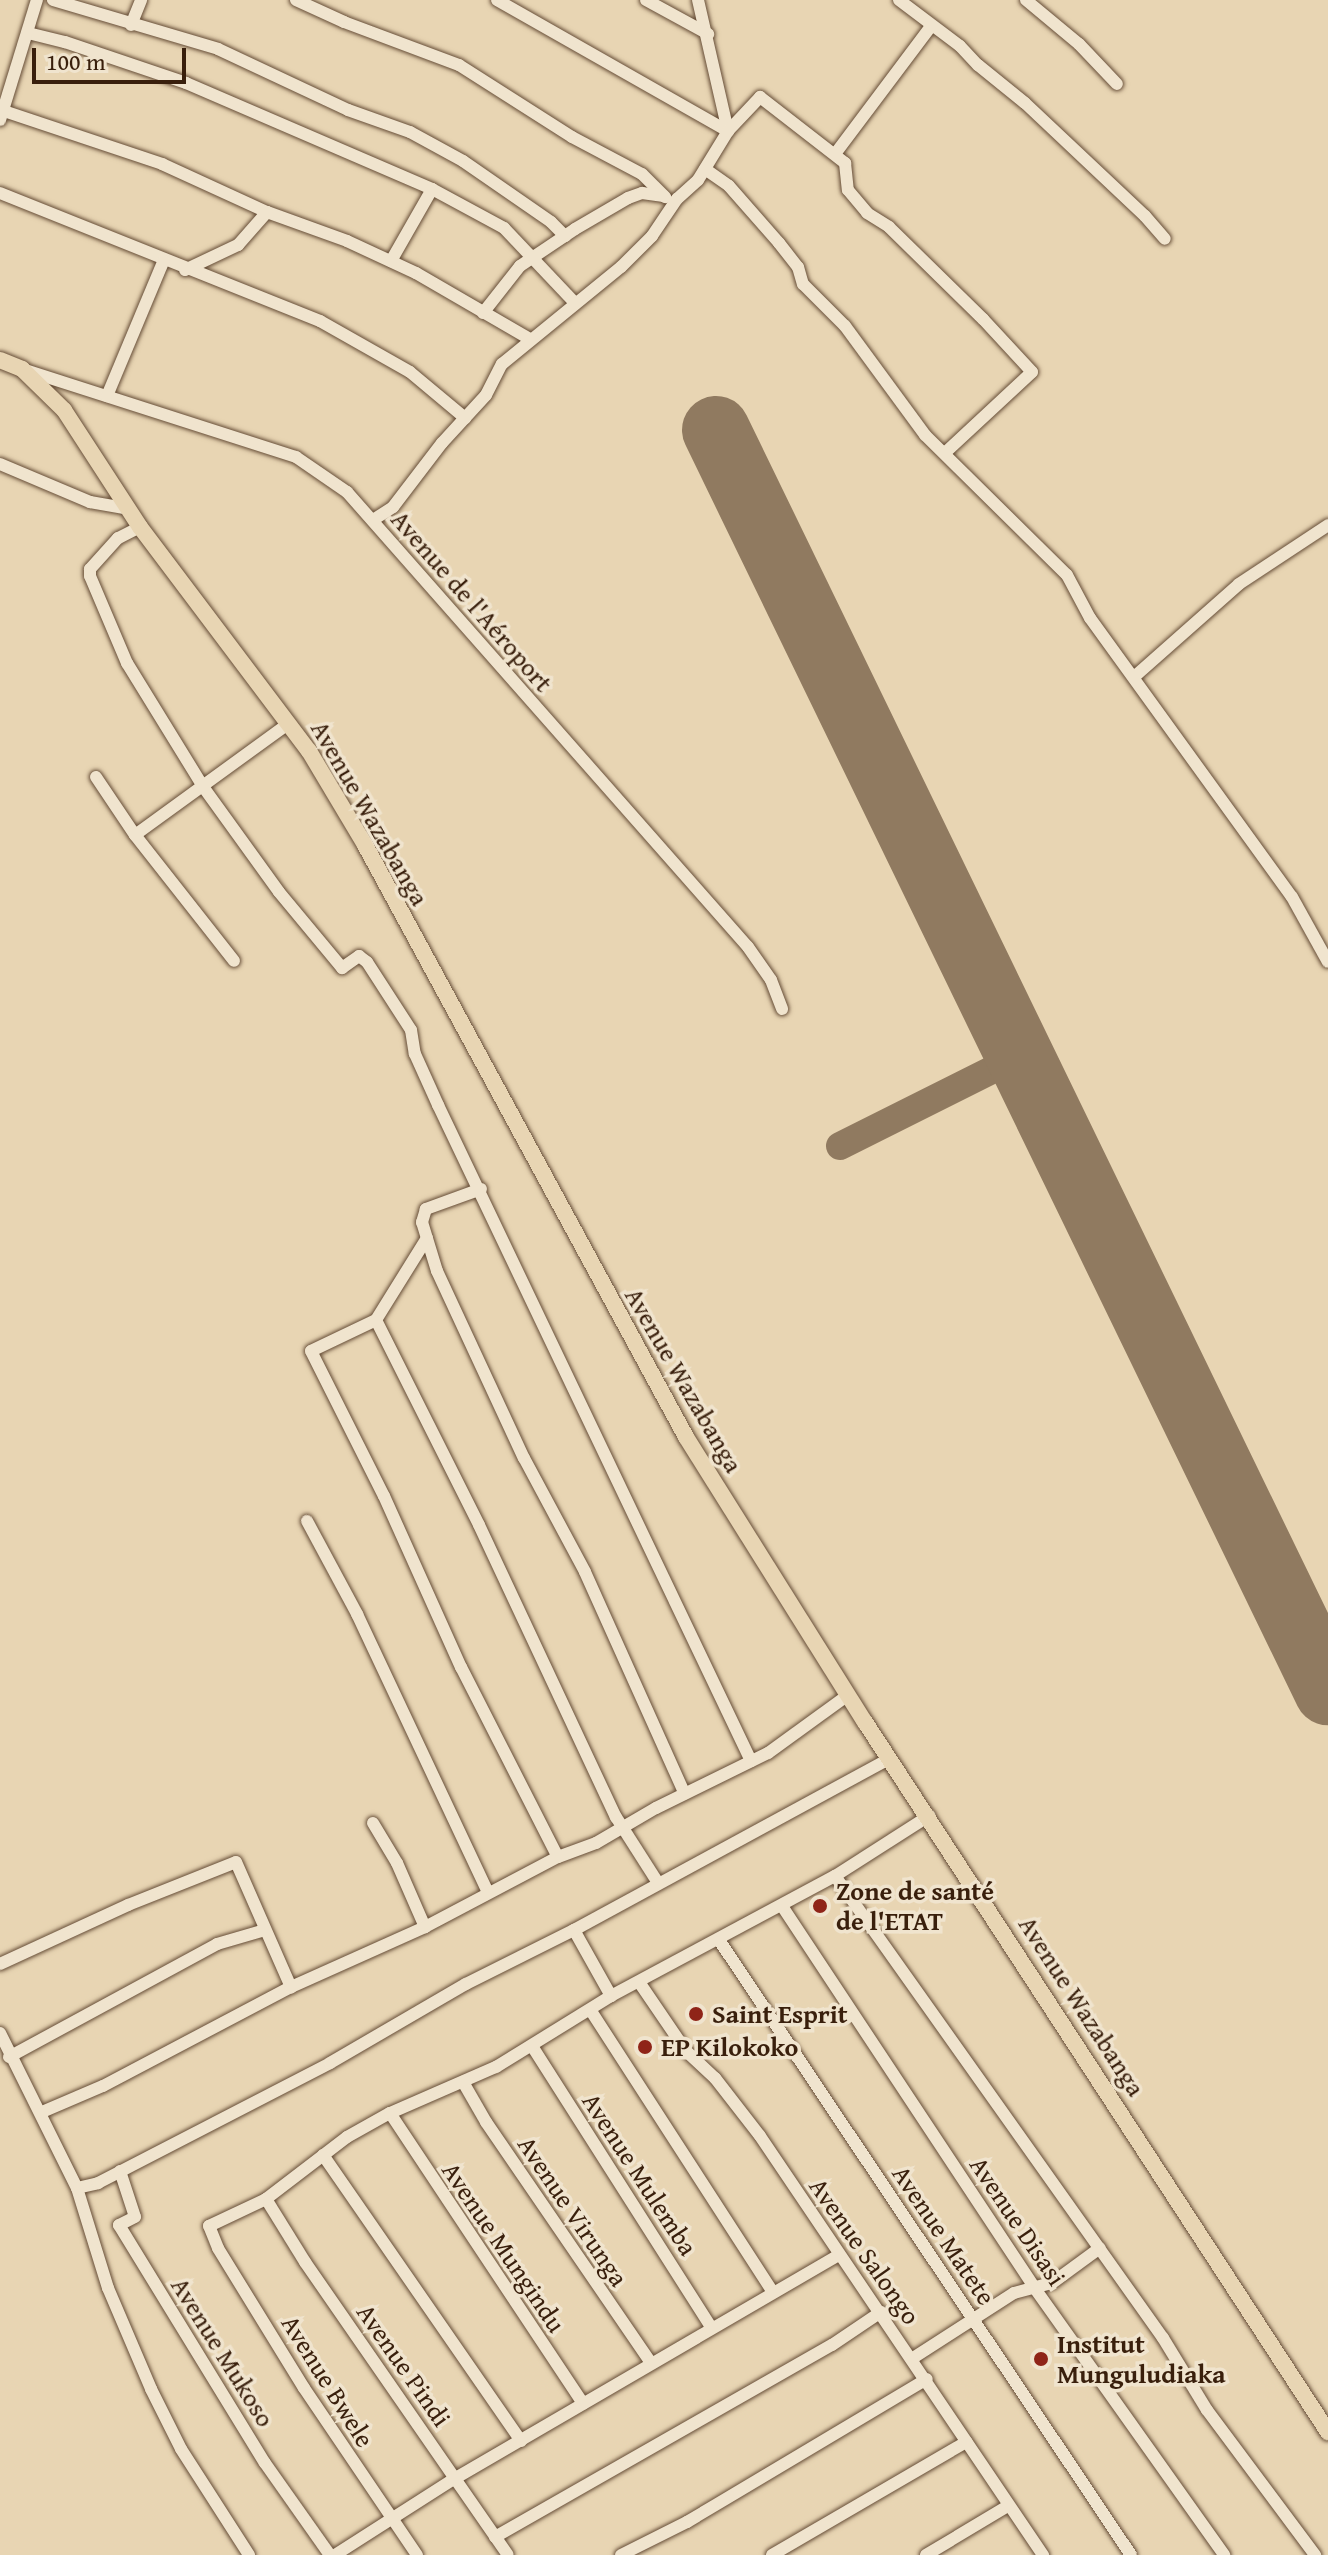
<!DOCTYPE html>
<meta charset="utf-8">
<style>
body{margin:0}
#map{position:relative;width:1328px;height:2555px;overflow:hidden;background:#e8d5b3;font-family:"Gentium Book Plus",serif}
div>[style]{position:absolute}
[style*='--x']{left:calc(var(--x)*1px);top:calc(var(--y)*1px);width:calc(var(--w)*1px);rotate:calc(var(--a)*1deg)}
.taxiway>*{height:28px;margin:-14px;padding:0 14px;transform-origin:14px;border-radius:14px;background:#907a60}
.runway>*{height:68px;margin:-34px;padding:0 34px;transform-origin:34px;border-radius:34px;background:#907a60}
.roads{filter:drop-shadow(0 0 2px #654c36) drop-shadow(0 0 2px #654c36)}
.minor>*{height:12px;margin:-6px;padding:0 6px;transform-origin:6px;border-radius:6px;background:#f0e4ce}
.major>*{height:16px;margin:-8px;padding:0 8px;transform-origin:8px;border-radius:8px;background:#e8d5b3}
.dots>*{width:22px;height:22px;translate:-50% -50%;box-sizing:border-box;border:4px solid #f0e4ce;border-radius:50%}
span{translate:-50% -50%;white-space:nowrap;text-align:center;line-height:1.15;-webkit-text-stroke:7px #f0e4ce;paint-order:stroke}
.street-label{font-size:26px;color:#391f0c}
.poi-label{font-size:26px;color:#391f0c;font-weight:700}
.left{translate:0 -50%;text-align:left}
.scale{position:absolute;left:32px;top:48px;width:154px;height:36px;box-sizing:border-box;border:4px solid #391f0c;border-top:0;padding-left:10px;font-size:24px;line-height:28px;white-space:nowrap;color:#391f0c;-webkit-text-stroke:6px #f0e4ce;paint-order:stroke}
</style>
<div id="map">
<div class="taxiway">
<div style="--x:840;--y:1146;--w:201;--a:-26.6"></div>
</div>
<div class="runway">
<div style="--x:716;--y:430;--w:1402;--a:64.11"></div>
</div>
<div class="roads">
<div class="minor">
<div style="--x:53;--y:0;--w:172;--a:16.5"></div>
<div style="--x:218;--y:49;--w:144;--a:25.1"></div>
<div style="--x:348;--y:110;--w:66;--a:19.5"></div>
<div style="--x:410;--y:132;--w:60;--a:28.7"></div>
<div style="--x:463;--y:161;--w:107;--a:34.7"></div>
<div style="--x:551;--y:222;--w:20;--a:45"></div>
<div style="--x:296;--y:0;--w:53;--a:24.6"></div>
<div style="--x:344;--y:22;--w:123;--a:20.5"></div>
<div style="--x:459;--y:65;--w:134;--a:32.5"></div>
<div style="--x:572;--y:137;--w:79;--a:27.9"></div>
<div style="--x:642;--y:174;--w:33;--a:45"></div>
<div style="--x:497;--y:0;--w:266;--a:29.6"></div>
<div style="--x:646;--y:0;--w:71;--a:28.7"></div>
<div style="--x:698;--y:0;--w:134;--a:77.1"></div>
<div style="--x:899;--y:0;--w:76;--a:37"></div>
<div style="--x:960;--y:46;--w:26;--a:47"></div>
<div style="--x:978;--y:65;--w:60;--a:39"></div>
<div style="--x:1025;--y:103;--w:165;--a:43.3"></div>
<div style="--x:1145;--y:216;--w:30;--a:49"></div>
<div style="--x:1026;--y:0;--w:69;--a:39.7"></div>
<div style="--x:1079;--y:44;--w:55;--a:46.5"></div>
<div style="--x:131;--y:25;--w:27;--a:-68"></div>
<div style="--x:28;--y:33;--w:38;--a:14"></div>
<div style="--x:65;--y:42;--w:128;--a:18.7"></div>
<div style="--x:186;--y:83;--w:268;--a:23.3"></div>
<div style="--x:432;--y:189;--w:82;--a:28.4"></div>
<div style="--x:504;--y:228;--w:102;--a:46.6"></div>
<div style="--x:4;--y:111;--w:167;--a:18.5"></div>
<div style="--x:162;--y:164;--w:115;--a:24.6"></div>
<div style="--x:267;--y:212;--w:85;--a:19.9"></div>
<div style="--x:347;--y:241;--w:76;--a:24.9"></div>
<div style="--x:416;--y:273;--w:132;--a:30.1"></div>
<div style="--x:0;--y:120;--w:126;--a:-72.9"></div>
<div style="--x:835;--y:154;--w:160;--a:-53.1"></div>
<div style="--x:705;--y:169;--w:29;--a:35"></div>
<div style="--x:729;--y:186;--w:76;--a:48.7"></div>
<div style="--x:779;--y:243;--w:31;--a:52"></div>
<div style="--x:798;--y:267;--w:18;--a:74"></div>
<div style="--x:803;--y:284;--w:59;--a:45"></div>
<div style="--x:845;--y:326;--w:135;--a:53.7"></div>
<div style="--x:925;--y:435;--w:199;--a:44.6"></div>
<div style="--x:1067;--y:575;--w:49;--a:61.9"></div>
<div style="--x:1090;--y:618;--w:344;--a:54.1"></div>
<div style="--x:1292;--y:897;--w:74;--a:61"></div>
<div style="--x:0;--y:193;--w:345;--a:21.8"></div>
<div style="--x:320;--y:321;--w:103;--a:29.5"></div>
<div style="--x:410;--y:372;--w:72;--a:39.9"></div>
<div style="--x:391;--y:261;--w:83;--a:-60.3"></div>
<div style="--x:185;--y:270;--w:59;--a:-25.3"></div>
<div style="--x:238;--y:245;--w:44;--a:-48.7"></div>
<div style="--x:483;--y:313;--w:60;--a:-51.8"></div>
<div style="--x:520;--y:266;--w:66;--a:-33.9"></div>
<div style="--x:575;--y:229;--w:61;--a:-30.3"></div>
<div style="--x:628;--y:198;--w:15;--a:-20"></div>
<div style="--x:642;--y:193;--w:22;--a:8"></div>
<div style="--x:25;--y:370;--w:285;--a:17.8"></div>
<div style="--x:296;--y:457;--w:62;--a:34.5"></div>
<div style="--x:347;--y:492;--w:606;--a:48.61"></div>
<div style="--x:748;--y:947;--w:40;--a:55.1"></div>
<div style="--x:771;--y:980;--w:31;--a:69"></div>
<div style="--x:107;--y:396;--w:147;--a:-67.3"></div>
<div style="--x:0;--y:464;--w:98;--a:22.9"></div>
<div style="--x:90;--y:502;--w:39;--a:10"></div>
<div style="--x:373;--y:520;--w:24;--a:-33"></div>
<div style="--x:393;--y:507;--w:81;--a:-52.6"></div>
<div style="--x:442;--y:443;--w:65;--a:-47.5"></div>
<div style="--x:486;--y:395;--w:35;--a:-63"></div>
<div style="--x:502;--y:364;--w:154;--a:-39.2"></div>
<div style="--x:621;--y:267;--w:44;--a:-45"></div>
<div style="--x:652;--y:236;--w:45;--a:-56"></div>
<div style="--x:677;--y:199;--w:28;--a:-42"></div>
<div style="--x:698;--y:180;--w:57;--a:-58.5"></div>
<div style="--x:728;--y:131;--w:47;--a:-46.7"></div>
<div style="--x:760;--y:97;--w:108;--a:37.8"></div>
<div style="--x:845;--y:163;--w:27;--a:84"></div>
<div style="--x:848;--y:190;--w:30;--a:50"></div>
<div style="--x:867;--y:213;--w:26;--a:32"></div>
<div style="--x:889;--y:227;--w:132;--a:44.4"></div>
<div style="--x:983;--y:319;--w:72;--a:47.2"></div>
<div style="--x:1032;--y:372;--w:117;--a:137.1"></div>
<div style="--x:140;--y:527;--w:25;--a:153"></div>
<div style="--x:118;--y:538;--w:42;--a:132.1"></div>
<div style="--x:90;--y:569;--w:7;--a:90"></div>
<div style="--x:90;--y:576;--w:95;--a:67"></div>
<div style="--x:127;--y:663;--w:147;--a:58.4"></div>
<div style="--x:204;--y:788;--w:128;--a:54.2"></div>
<div style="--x:279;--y:892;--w:99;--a:50.3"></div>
<div style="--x:342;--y:968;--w:21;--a:-35"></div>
<div style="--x:359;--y:956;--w:10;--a:37"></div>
<div style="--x:367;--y:962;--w:81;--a:57.1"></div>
<div style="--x:411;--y:1030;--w:24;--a:81"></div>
<div style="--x:415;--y:1054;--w:56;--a:65.7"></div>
<div style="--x:438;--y:1105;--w:727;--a:64.49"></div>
<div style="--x:1134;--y:677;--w:140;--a:-41.5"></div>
<div style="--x:1239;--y:584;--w:107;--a:-33.5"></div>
<div style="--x:96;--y:777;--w:70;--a:56.1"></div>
<div style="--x:135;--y:835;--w:160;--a:51.8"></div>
<div style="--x:135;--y:835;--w:190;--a:-36"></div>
<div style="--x:481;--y:1189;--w:59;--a:160"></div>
<div style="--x:426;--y:1209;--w:14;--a:107"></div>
<div style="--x:422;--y:1222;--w:51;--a:73"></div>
<div style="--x:437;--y:1271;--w:206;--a:65.1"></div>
<div style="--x:524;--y:1458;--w:129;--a:61.8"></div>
<div style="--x:585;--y:1572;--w:243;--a:65.8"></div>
<div style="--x:427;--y:1238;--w:97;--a:121.9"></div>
<div style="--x:376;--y:1320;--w:72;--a:154.5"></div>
<div style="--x:311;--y:1351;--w:162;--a:63.3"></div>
<div style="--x:384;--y:1496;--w:188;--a:65.8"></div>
<div style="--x:461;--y:1667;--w:213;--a:63"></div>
<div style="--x:376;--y:1320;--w:229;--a:63.3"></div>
<div style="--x:479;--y:1525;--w:323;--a:64.9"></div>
<div style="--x:616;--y:1817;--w:78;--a:57.5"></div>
<div style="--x:307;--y:1521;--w:106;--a:61.7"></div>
<div style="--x:357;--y:1614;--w:308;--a:64.8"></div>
<div style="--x:373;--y:1823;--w:47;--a:59"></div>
<div style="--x:397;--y:1863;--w:70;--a:66.4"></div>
<div style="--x:835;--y:1876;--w:567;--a:54.63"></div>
<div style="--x:1163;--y:2338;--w:84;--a:58.6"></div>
<div style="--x:1207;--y:2410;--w:181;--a:53.3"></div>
<div style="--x:782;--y:1906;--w:460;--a:56.5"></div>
<div style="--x:1036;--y:2290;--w:325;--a:54.6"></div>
<div style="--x:574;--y:1930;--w:76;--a:60.7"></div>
<div style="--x:719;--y:1940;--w:740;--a:56.18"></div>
<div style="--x:0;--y:1964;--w:141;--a:-24.7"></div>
<div style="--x:128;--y:1905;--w:116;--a:-21.7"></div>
<div style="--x:236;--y:1862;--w:137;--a:66.3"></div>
<div style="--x:639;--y:1982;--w:83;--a:55.7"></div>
<div style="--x:686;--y:2051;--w:40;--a:43"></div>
<div style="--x:715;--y:2078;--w:73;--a:52.2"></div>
<div style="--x:760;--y:2136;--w:506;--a:55.96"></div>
<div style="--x:591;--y:2011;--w:335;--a:57.1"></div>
<div style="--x:0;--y:2033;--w:173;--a:63.6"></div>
<div style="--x:77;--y:2188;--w:105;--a:72.8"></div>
<div style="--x:108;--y:2288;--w:110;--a:66.9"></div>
<div style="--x:151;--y:2389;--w:67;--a:63.4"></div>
<div style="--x:181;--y:2449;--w:126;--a:57.3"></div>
<div style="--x:532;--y:2046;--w:333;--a:57.5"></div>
<div style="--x:9;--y:2057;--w:237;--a:-28.5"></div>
<div style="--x:217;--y:1944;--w:50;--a:-16.3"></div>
<div style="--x:463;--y:2082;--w:46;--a:60.1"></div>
<div style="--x:486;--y:2122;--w:292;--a:55.6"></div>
<div style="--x:42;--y:2112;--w:66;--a:-23.1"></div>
<div style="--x:103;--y:2086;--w:212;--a:-27.8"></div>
<div style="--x:291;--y:1987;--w:147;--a:-24.1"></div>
<div style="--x:425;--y:1927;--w:150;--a:-27.8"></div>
<div style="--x:558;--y:1857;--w:40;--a:-20.2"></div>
<div style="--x:596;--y:1843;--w:69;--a:-30.3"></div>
<div style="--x:656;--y:1808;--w:125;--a:-26.2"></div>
<div style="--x:768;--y:1753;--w:99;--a:-35.9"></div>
<div style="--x:390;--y:2113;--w:349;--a:56.4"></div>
<div style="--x:323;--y:2155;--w:348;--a:55.3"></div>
<div style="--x:120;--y:2171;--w:48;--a:71.9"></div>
<div style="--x:135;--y:2217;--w:18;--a:153"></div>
<div style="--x:119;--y:2225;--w:279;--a:58.5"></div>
<div style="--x:265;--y:2463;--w:113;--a:54.8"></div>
<div style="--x:77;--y:2188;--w:22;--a:-13"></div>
<div style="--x:98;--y:2183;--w:261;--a:-27.3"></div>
<div style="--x:330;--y:2063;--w:157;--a:-30.2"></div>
<div style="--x:466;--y:1984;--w:121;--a:-26.6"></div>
<div style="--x:574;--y:1930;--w:358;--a:-28.5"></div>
<div style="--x:266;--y:2199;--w:74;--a:58.2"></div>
<div style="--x:305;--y:2262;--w:356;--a:55.3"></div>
<div style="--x:913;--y:2358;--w:120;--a:-32.8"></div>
<div style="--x:1014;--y:2293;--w:39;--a:-15"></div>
<div style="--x:1052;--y:2283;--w:59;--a:-36.1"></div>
<div style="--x:495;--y:2537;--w:388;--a:-29.7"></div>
<div style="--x:832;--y:2345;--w:59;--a:-34"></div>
<div style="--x:335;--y:2555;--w:141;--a:-32.6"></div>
<div style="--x:454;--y:2479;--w:445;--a:-30.2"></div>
<div style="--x:417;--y:2555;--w:202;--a:-124.1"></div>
<div style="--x:304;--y:2388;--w:164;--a:-121.6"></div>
<div style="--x:218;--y:2248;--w:24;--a:-112"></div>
<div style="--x:209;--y:2226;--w:63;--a:-25.3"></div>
<div style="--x:266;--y:2199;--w:102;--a:-37.4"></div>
<div style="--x:347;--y:2137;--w:49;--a:-29.2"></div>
<div style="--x:390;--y:2113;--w:116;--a:-23.5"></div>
<div style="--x:496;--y:2067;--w:135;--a:-31.7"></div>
<div style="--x:611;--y:1996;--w:254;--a:-28.2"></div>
<div style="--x:835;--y:1876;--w:112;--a:-32.6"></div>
<div style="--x:621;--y:2555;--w:74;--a:-26.6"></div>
<div style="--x:687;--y:2522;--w:279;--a:-30.8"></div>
<div style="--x:772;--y:2555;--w:225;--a:-30.2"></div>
<div style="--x:926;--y:2555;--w:96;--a:-30.9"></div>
</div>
<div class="major">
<div style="--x:0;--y:360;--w:24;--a:22"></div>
<div style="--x:22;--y:369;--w:59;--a:44.3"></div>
<div style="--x:64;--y:410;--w:140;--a:57"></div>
<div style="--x:140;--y:527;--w:281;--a:53"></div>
<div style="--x:309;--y:751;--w:109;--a:59.2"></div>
<div style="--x:365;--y:845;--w:673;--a:61.53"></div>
<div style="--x:686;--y:1437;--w:337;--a:57.9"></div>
<div style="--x:865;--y:1722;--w:848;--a:56.89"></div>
</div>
</div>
<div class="dots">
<div style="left:820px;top:1906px;background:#8f2418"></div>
<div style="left:696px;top:2014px;background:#8f2418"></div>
<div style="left:645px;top:2047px;background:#8f2418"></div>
<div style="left:1041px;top:2359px;background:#8f2418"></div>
</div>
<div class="street-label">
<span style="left:472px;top:601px;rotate:49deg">Avenue de l'Aéroport</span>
<span style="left:370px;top:813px;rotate:60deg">Avenue Wazabanga</span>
<span style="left:684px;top:1380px;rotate:60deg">Avenue Wazabanga</span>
<span style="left:1082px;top:2006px;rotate:57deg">Avenue Wazabanga</span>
<span style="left:640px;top:2174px;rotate:57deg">Avenue Mulemba</span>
<span style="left:573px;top:2211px;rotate:56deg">Avenue Virunga</span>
<span style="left:1018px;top:2221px;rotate:56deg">Avenue Disasi</span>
<span style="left:944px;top:2235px;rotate:56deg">Avenue Matete</span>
<span style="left:504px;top:2247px;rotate:56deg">Avenue Mungindu</span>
<span style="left:865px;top:2251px;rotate:55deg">Avenue Salongo</span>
<span style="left:223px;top:2352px;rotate:58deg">Avenue Mukoso</span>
<span style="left:404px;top:2365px;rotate:55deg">Avenue Pindi</span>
<span style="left:328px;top:2381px;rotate:58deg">Avenue Bwele</span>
</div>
<div class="poi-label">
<span class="left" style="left:836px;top:1906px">Zone de santé<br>de l'ETAT</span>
<span class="left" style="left:712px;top:2014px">Saint Esprit</span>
<span class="left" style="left:661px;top:2047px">EP Kilokoko</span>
<span class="left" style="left:1057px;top:2359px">Institut<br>Munguludiaka</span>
</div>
<div class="scale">100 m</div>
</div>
